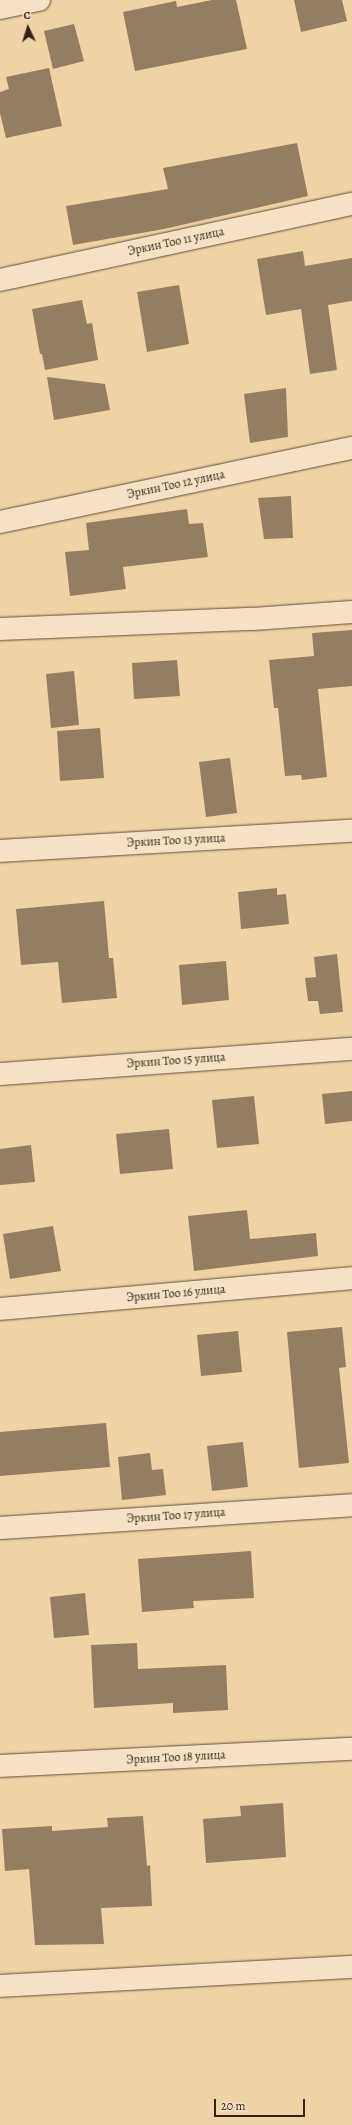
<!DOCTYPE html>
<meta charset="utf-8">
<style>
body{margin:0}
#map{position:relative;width:352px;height:2125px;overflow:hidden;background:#efd3a4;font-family:Alegreya,serif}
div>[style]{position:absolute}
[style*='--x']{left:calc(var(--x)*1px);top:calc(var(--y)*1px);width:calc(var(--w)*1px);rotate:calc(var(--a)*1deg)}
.building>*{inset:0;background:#947e61}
.roads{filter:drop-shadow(0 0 1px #604e3b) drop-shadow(0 0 1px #604e3b)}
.street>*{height:22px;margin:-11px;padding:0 11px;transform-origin:11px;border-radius:11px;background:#f5e2c4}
span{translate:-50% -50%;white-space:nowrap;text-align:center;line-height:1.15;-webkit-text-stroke:3px #f5e2c4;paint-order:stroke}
.street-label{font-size:12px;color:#312218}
.north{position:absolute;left:8px;top:8px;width:40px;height:40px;-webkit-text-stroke:3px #f5e2c4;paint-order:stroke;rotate:356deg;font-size:11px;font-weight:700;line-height:16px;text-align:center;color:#312218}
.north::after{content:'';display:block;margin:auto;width:14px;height:18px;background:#312218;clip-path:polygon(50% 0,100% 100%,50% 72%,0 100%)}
.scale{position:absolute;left:214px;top:2099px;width:91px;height:18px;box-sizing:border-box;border:2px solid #312218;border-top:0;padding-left:5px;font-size:12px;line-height:14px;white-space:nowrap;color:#312218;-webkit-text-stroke:3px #f5e2c4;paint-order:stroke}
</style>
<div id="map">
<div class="building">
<div style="clip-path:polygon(212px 0,236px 0,247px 49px,135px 71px,123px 12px,176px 1px,177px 7px)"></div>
<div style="clip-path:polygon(294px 0,342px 0,347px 21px,301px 32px)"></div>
<div style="clip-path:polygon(74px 24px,84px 61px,53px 69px,44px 31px)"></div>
<div style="clip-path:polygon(49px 68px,62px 126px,6px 138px,0 113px,0 92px,9px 89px,6px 77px)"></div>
<div style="clip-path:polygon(297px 143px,308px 196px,164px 229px,73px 245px,66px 206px,168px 189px,163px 168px)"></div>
<div style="clip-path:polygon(303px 251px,305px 266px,352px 258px,352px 301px,328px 305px,337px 370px,310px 374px,301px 309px,266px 315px,257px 259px)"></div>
<div style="clip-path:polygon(179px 285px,189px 344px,147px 352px,137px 292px)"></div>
<div style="clip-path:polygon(82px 300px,87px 324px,92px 323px,98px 360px,45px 370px,42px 354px,40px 354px,32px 309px)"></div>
<div style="clip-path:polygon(47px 377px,105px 384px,110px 410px,54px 420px)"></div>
<div style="clip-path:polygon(286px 388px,288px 437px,250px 443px,244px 394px)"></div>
<div style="clip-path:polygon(291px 496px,293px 538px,264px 539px,258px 498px)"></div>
<div style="clip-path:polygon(187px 509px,189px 524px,203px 523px,208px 557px,123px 567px,126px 589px,70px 596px,65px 552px,89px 550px,86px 523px)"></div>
<div style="clip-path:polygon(352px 630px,352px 686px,318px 689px,327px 777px,302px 780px,301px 775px,285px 776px,278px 708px,274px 708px,269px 660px,314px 656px,312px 633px)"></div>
<div style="clip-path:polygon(177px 660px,180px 696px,134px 699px,132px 663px)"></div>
<div style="clip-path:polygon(74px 671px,79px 725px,51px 728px,46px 674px)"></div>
<div style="clip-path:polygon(100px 728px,104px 778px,60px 781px,57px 731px)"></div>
<div style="clip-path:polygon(230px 758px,237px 813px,206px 817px,199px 762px)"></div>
<div style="clip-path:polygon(277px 888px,277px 895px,286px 894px,289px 924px,241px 929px,238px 892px)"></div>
<div style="clip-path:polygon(104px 901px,109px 958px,113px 958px,117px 998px,62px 1003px,58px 962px,21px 965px,16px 909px)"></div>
<div style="clip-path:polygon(337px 954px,343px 1012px,320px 1014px,318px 1001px,308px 1001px,305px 978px,316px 977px,314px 957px)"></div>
<div style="clip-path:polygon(226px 961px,229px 1000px,182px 1005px,179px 965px)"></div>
<div style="clip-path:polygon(352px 1091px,352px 1121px,325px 1124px,322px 1094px)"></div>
<div style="clip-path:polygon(254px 1096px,259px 1144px,217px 1148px,212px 1100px)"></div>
<div style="clip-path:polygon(169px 1129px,173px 1169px,120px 1174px,116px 1134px)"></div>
<div style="clip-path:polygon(31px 1145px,35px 1182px,0 1185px,0 1149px)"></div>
<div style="clip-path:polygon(247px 1210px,250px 1239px,316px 1233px,318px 1256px,194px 1271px,188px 1216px)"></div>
<div style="clip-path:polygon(53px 1226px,61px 1271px,10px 1279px,3px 1234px)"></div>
<div style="clip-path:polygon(342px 1327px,346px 1367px,339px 1368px,349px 1463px,299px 1468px,287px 1332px)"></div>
<div style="clip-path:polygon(238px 1331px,242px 1372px,201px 1376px,197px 1335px)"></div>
<div style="clip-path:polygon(106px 1423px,110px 1467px,0 1476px,0 1432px)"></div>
<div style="clip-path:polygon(243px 1442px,248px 1487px,212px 1491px,207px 1446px)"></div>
<div style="clip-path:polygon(150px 1453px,152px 1470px,163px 1469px,166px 1495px,122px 1500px,118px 1457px)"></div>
<div style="clip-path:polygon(251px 1551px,254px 1598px,193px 1601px,194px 1608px,142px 1612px,138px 1559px)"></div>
<div style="clip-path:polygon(85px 1593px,89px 1635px,54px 1638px,50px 1597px)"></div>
<div style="clip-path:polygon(137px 1643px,138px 1669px,226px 1665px,228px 1710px,173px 1713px,173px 1703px,94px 1708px,91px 1645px)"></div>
<div style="clip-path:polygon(283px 1803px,286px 1857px,206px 1863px,203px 1819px,241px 1816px,240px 1806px)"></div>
<div style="clip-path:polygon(143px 1816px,147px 1866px,150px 1865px,152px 1906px,101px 1908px,104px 1944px,35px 1945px,29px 1869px,5px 1871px,2px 1829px,52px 1826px,52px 1831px,108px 1827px,107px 1818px)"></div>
</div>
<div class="roads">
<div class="street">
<div style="--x:0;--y:8;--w:40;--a:-12"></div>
<div style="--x:0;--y:280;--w:360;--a:-12.2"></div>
<div style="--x:0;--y:522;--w:360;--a:-11.9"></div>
<div style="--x:0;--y:629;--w:253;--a:-2.3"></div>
<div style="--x:253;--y:619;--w:99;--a:-4"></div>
<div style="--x:0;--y:851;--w:353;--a:-3.3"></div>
<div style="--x:0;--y:1074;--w:353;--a:-4.1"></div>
<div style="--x:0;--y:1309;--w:353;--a:-5"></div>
<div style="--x:0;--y:1528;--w:353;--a:-3.7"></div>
<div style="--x:0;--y:1766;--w:352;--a:-2.8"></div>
<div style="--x:0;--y:1986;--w:353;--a:-3.1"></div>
</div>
</div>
<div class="street-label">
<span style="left:176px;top:242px;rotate:-12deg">Эркин Тоо 11 улица</span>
<span style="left:176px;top:485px;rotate:-12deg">Эркин Тоо 12 улица</span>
<span style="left:176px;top:841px;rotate:-3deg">Эркин Тоо 13 улица</span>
<span style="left:176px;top:1061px;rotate:-4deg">Эркин Тоо 15 улица</span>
<span style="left:176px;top:1294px;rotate:-5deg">Эркин Тоо 16 улица</span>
<span style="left:176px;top:1516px;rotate:-4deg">Эркин Тоо 17 улица</span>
<span style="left:176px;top:1758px;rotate:-3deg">Эркин Тоо 18 улица</span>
</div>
<div class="north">С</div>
<div class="scale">20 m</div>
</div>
